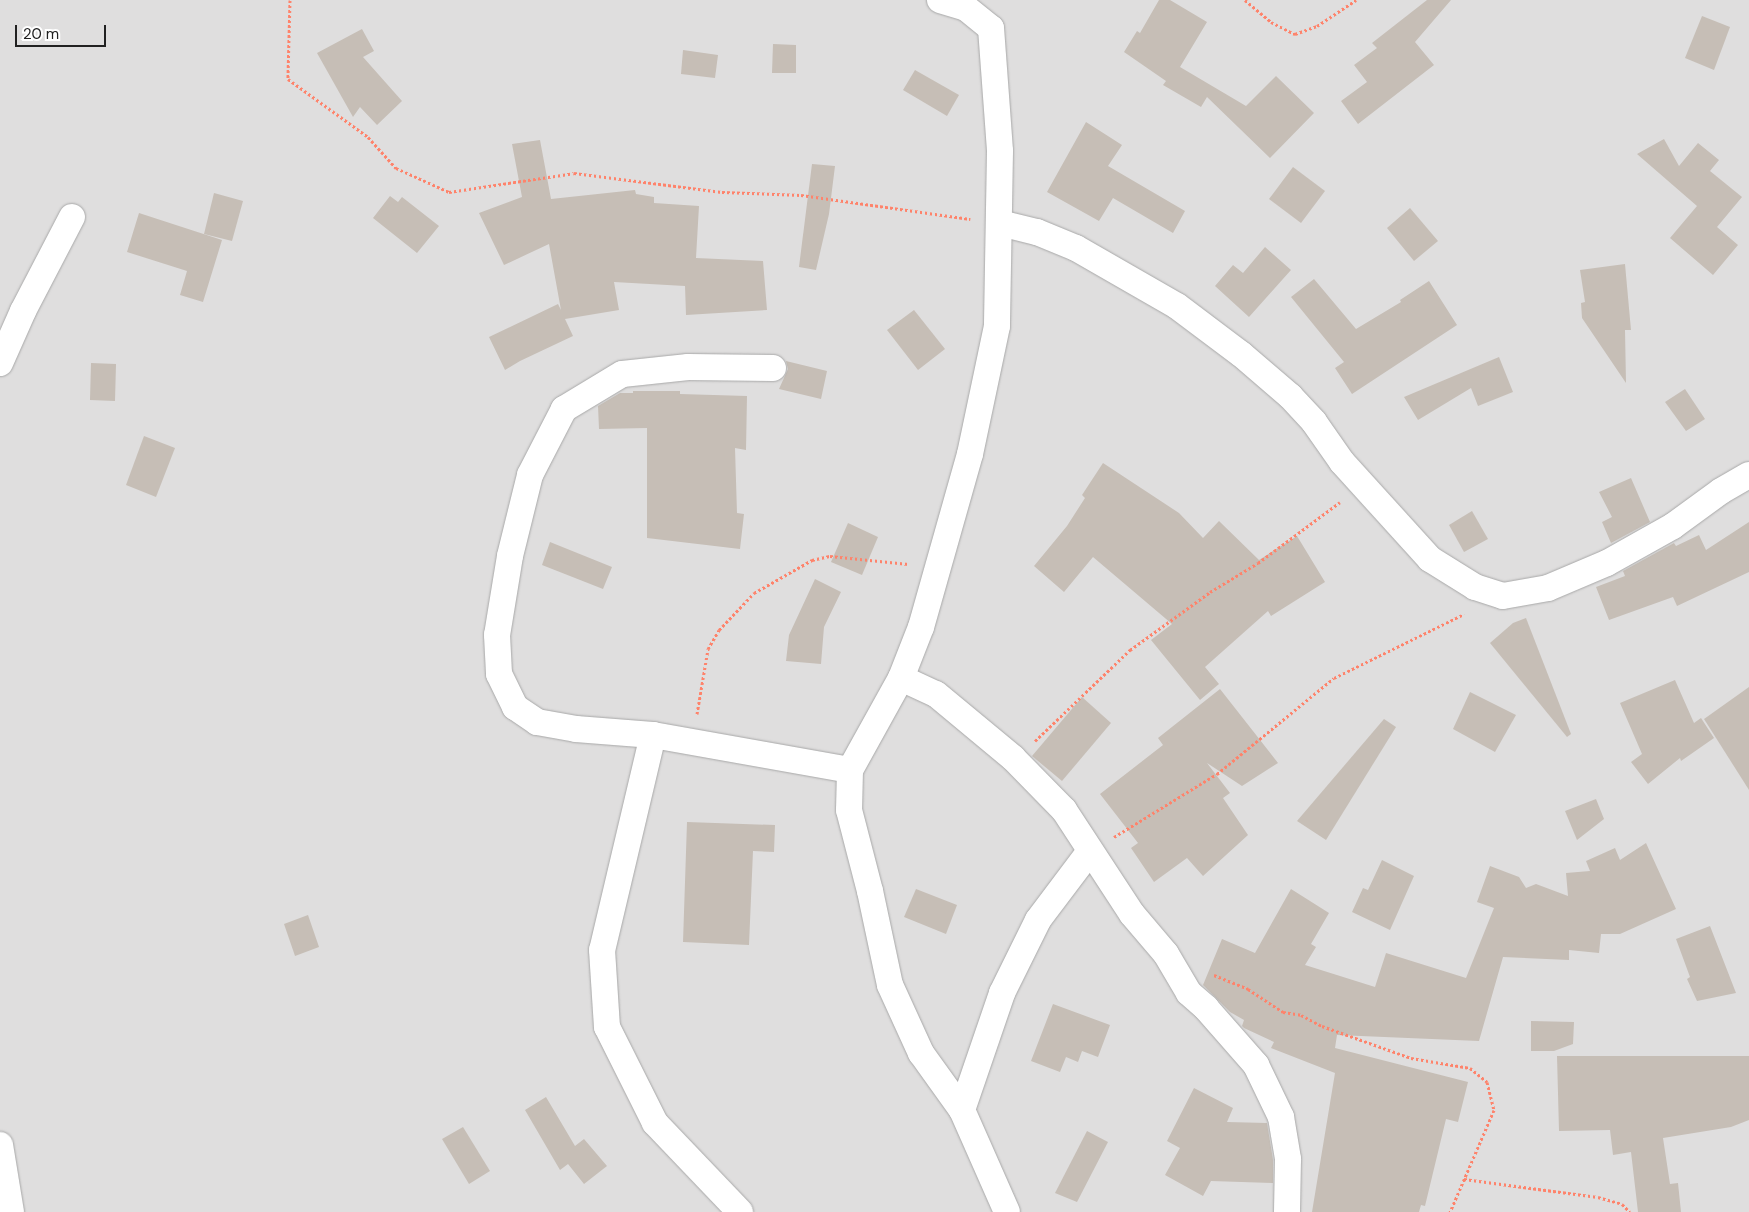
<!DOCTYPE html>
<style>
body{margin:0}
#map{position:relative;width:1749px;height:1212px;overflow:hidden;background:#f1efe7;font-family:"DM Sans",sans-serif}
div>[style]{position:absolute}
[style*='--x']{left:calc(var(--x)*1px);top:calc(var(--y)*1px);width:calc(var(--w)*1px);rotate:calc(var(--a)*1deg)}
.residential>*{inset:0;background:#dfdede}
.building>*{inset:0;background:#c6beb6}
.path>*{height:3px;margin-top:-1.5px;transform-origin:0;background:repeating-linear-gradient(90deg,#fe836b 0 2.5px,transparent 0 5px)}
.roads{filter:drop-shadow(0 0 1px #a8a8a8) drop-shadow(0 0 1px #a8a8a8)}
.minor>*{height:26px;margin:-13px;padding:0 13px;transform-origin:13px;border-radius:13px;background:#fff}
span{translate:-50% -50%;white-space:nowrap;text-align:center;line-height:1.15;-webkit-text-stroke:4px #fff;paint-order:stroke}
.scale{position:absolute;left:15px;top:25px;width:91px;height:22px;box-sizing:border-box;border:2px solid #212121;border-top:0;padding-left:6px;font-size:15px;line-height:18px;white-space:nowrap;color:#212121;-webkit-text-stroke:4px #fff;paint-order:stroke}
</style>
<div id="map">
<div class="residential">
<div style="clip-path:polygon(0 0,1749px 0,1749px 1212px,0 1212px)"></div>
</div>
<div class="building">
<div style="clip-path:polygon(1159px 0,1170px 0,1207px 22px,1180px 67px,1246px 106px,1276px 76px,1314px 113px,1270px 158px,1207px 97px,1201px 107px,1163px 85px,1166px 81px,1124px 52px,1137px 31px,1140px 33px)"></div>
<div style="clip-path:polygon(1427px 0,1451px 0,1415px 42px,1434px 65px,1358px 124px,1341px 101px,1367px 82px,1354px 65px,1377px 48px,1372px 43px)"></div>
<div style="clip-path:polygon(1702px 16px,1730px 27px,1714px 70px,1685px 58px)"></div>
<div style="clip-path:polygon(362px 29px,374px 51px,363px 57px,402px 101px,377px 125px,360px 107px,353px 117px,317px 53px)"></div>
<div style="clip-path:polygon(773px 44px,796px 45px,796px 73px,772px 73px)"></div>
<div style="clip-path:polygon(683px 50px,718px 55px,715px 78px,681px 74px)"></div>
<div style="clip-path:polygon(915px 70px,959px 95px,947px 116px,903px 90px)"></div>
<div style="clip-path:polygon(1086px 122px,1122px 145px,1108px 166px,1185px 211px,1173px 233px,1113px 198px,1099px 221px,1047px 192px)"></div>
<div style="clip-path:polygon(1664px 139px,1679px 166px,1698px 143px,1719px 160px,1710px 171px,1742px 197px,1717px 227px,1738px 245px,1713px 275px,1670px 238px,1697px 206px,1637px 154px)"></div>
<div style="clip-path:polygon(540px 140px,551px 199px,635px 190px,636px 194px,654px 197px,654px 203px,699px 206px,696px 258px,763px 261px,767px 310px,686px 315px,685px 286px,614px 282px,619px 310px,565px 319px,573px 336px,520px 361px,505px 370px,489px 337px,558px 304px,561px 310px,549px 244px,504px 265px,479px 213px,522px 197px,512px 144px)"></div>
<div style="clip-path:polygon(812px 164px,835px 166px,829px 214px,816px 270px,799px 267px)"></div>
<div style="clip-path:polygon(1293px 167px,1325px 191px,1301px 223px,1269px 199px)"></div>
<div style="clip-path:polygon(214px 193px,243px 201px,232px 241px,204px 234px)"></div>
<div style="clip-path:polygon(390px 196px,398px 202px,402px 197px,439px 226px,417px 253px,373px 218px)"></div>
<div style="clip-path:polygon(1410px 208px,1438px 241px,1414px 261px,1387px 228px)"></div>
<div style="clip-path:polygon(139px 213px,222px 240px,203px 302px,180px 295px,187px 271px,127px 252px)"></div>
<div style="clip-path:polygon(1265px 247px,1291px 270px,1249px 317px,1215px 286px,1233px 265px,1243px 273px)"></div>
<div style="clip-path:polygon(1625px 264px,1631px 330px,1625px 330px,1626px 383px,1582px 318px,1581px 303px,1585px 302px,1580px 270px)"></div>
<div style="clip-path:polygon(1314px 279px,1356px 329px,1401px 302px,1400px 300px,1429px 281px,1457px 325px,1352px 394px,1335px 368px,1344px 362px,1291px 297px)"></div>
<div style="clip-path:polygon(914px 310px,945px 349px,918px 370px,887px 330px)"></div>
<div style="clip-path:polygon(1499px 357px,1513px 392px,1478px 406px,1471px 388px,1418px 420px,1404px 397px)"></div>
<div style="clip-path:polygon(786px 361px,827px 371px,821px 399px,779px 389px,788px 369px)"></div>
<div style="clip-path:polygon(91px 363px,116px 364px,115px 401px,90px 400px)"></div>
<div style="clip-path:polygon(1685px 389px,1705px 419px,1686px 431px,1665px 402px)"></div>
<div style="clip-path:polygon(633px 391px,680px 391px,680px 394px,747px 396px,746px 450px,735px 448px,737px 513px,744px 514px,740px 549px,647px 538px,647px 428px,599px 429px,598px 406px,620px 393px,633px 393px)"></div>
<div style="clip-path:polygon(144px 436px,175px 448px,156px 497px,126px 485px)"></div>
<div style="clip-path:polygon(1103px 463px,1179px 513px,1203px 538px,1219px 521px,1259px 560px,1297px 536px,1325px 582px,1271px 616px,1268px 611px,1205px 667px,1219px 684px,1200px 700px,1151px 640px,1172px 624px,1093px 557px,1064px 592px,1034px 566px,1067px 526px,1085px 498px,1082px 495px)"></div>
<div style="clip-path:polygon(1631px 478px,1650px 522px,1611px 543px,1602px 522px,1612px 517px,1599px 492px)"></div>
<div style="clip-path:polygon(1472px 511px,1488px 539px,1464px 552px,1449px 525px)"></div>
<div style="clip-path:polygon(1749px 522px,1749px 572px,1677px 606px,1673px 597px,1609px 620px,1596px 587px,1625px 576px,1623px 571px,1674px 543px,1676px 546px,1699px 535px,1706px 550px)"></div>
<div style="clip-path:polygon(848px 523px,878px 537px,862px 575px,831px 562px)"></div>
<div style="clip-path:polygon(550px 542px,612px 567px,603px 589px,542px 565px)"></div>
<div style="clip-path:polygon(815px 579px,841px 592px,824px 627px,821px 664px,786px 661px,789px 635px)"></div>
<div style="clip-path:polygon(1526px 618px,1571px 734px,1567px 737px,1490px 643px,1513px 623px)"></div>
<div style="clip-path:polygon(1675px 680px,1694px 723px,1701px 718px,1714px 738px,1681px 761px,1680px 758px,1648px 784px,1631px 762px,1642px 754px,1620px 703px)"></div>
<div style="clip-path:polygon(1749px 687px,1749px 790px,1704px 719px)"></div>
<div style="clip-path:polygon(1220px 689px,1278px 763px,1242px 786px,1207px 763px,1230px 793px,1223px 798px,1248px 835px,1203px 876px,1187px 858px,1154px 882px,1131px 848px,1138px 843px,1100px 794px,1163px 745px,1158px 738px)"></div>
<div style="clip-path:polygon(1470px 692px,1516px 715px,1495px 752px,1453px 729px)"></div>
<div style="clip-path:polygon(1082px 697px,1111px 723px,1062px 781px,1032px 756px)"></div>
<div style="clip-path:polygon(1384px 719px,1396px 727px,1326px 840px,1297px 821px)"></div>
<div style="clip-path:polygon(1596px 799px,1604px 819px,1577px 840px,1565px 811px)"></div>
<div style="clip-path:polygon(687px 822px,775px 825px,774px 852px,753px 851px,749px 945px,683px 942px)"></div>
<div style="clip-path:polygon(1646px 843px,1676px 909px,1620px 934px,1601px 934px,1599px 953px,1569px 950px,1569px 960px,1503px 957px,1479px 1041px,1337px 1035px,1335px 1048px,1468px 1082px,1458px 1122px,1446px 1119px,1425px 1206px,1421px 1205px,1419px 1212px,1312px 1212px,1335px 1073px,1271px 1048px,1274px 1042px,1244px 1028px,1242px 1026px,1244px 1020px,1230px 1012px,1203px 985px,1222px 939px,1255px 953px,1291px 889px,1329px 913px,1311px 944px,1316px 947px,1305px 965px,1375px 987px,1386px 953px,1466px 978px,1494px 908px,1477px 902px,1490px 866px,1519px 877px,1526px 888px,1536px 884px,1568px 896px,1566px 873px,1590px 871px,1586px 861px,1615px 848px,1620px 860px)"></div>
<div style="clip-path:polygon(1382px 860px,1414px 876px,1390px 930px,1352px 912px,1363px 888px,1368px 890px)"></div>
<div style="clip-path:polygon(916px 889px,957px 905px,946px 934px,904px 917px)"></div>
<div style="clip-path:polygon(308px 915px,319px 947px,295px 956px,284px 924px)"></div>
<div style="clip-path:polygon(1710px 926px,1736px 993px,1697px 1001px,1687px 979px,1690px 977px,1676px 939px)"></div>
<div style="clip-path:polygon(1053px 1004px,1110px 1025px,1098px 1057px,1082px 1051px,1078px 1062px,1066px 1057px,1060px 1072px,1031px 1061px)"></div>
<div style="clip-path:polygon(1531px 1021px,1574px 1022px,1573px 1044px,1554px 1051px,1531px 1051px)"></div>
<div style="clip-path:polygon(1557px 1056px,1749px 1056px,1749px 1120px,1731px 1127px,1663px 1138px,1670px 1184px,1678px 1183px,1681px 1212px,1638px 1212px,1631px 1152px,1613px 1155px,1610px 1130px,1559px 1131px)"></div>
<div style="clip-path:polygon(1194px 1088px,1233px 1108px,1227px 1122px,1267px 1123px,1273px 1160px,1273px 1183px,1211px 1181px,1203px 1196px,1165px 1175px,1180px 1148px,1167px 1141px)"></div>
<div style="clip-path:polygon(546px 1097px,575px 1146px,584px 1139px,607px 1166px,584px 1184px,568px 1164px,560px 1170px,525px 1110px)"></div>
<div style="clip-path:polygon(463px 1127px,490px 1171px,469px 1184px,442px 1139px)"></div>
<div style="clip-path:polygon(1087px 1131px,1108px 1142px,1077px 1202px,1055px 1193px)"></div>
</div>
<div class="path">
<div style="--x:290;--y:0;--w:79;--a:91.5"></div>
<div style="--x:288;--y:79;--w:99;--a:35.9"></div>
<div style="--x:368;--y:137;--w:42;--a:47.9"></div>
<div style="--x:396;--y:168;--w:58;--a:24.4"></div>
<div style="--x:449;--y:192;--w:126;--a:-8.6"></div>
<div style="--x:574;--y:173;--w:149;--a:7.3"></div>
<div style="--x:722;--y:192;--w:79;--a:2.2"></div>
<div style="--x:801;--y:195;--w:171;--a:8.1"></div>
<div style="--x:1245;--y:0;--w:34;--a:40"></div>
<div style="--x:1271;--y:22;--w:27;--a:27"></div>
<div style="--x:1295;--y:34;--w:23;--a:-20"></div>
<div style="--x:1317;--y:26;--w:47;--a:-33.7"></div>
<div style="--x:697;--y:714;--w:66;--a:-80.4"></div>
<div style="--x:708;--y:649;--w:22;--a:-60"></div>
<div style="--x:719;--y:630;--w:51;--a:-46.6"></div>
<div style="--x:754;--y:593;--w:67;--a:-29.6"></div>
<div style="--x:812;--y:560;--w:18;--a:-13"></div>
<div style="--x:830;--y:556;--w:79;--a:5.8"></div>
<div style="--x:1035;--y:741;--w:132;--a:-43.8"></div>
<div style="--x:1130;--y:650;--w:99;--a:-35.9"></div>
<div style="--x:1210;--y:592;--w:56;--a:-31.1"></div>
<div style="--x:1258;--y:563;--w:102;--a:-36.6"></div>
<div style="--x:1114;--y:837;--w:121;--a:-31.5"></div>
<div style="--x:1217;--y:774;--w:151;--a:-39.4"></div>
<div style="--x:1334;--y:678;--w:145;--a:-26.2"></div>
<div style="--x:1214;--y:975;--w:37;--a:22"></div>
<div style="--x:1248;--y:989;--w:42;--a:33.3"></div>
<div style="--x:1283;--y:1012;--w:18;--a:9"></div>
<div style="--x:1301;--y:1015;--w:24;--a:28"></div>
<div style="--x:1322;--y:1026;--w:95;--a:19.8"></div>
<div style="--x:1411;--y:1058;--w:60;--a:9.6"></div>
<div style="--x:1470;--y:1068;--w:22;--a:39"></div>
<div style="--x:1487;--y:1082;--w:29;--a:76"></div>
<div style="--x:1494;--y:1110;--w:111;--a:113.3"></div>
<div style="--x:1464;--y:1179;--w:135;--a:7.7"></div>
<div style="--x:1598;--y:1197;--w:25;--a:16"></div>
<div style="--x:1622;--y:1204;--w:11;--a:45"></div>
</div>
<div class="roads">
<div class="minor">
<div style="--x:940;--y:0;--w:27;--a:17"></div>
<div style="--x:966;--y:8;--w:32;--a:39"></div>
<div style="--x:991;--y:28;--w:123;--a:85.8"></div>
<div style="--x:1000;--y:151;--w:175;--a:91"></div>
<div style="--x:997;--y:326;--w:131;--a:101.9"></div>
<div style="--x:970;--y:454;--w:180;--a:105.8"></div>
<div style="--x:921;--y:627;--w:55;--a:111.4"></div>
<div style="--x:901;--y:678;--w:105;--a:119"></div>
<div style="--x:850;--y:770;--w:40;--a:91.4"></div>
<div style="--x:849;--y:810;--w:84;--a:75.5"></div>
<div style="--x:870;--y:891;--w:96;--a:78"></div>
<div style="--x:890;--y:985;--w:75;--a:65.5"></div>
<div style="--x:921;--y:1053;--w:70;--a:54.3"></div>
<div style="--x:962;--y:1110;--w:111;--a:66.2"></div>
<div style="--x:1000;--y:223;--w:38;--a:14"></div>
<div style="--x:1037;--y:232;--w:42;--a:22.3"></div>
<div style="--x:1076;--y:248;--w:116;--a:29.9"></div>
<div style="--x:1177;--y:306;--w:80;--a:36.9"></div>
<div style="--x:1241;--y:354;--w:65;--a:40.6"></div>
<div style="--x:1290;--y:396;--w:35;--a:47"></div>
<div style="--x:1314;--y:422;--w:49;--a:55"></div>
<div style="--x:1342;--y:462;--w:131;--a:47.8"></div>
<div style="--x:1430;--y:559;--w:53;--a:31.9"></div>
<div style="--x:1475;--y:587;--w:29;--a:18"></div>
<div style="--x:1503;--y:596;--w:46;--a:-10.1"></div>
<div style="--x:1548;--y:588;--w:64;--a:-23"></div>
<div style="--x:1607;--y:563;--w:76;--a:-29.3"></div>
<div style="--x:1673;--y:526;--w:59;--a:-36.1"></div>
<div style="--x:1721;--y:491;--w:32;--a:-30"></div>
<div style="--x:0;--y:363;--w:57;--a:-66.1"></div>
<div style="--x:23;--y:311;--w:106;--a:-62.5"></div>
<div style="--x:773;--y:368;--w:85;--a:-179.3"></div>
<div style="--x:688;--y:367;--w:66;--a:173.9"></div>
<div style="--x:622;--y:374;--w:68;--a:148.9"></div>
<div style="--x:564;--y:409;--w:74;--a:117.3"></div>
<div style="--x:530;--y:475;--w:83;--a:103.9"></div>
<div style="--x:510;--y:556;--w:80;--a:99.3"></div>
<div style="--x:497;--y:635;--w:39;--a:87"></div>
<div style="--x:499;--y:674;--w:37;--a:64"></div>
<div style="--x:515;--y:707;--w:27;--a:34"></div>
<div style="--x:537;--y:722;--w:40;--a:10"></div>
<div style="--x:576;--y:729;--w:77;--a:4.5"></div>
<div style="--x:653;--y:735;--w:200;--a:10.1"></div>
<div style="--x:901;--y:678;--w:38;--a:25"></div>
<div style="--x:936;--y:694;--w:100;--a:39.7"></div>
<div style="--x:1013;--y:758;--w:73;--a:45.6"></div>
<div style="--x:1064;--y:810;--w:124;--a:56.8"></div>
<div style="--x:1132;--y:914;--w:52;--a:49.6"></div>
<div style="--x:1166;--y:954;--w:45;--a:59.5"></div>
<div style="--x:1189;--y:993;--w:23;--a:41"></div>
<div style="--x:1206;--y:1008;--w:76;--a:48.7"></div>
<div style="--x:1256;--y:1065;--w:58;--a:64.3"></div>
<div style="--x:1281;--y:1117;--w:43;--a:80.5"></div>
<div style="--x:1288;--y:1159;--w:53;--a:91.1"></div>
<div style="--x:653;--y:735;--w:221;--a:103.3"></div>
<div style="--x:602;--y:950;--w:77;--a:86.3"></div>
<div style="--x:607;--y:1027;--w:107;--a:63.4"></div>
<div style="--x:655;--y:1123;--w:123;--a:46.3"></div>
<div style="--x:962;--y:1110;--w:124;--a:-71.1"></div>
<div style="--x:1002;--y:993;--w:81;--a:-63.7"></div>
<div style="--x:1038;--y:920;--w:86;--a:-53"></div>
<div style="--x:0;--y:1145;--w:68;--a:80.7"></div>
</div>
</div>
<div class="scale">20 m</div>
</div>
